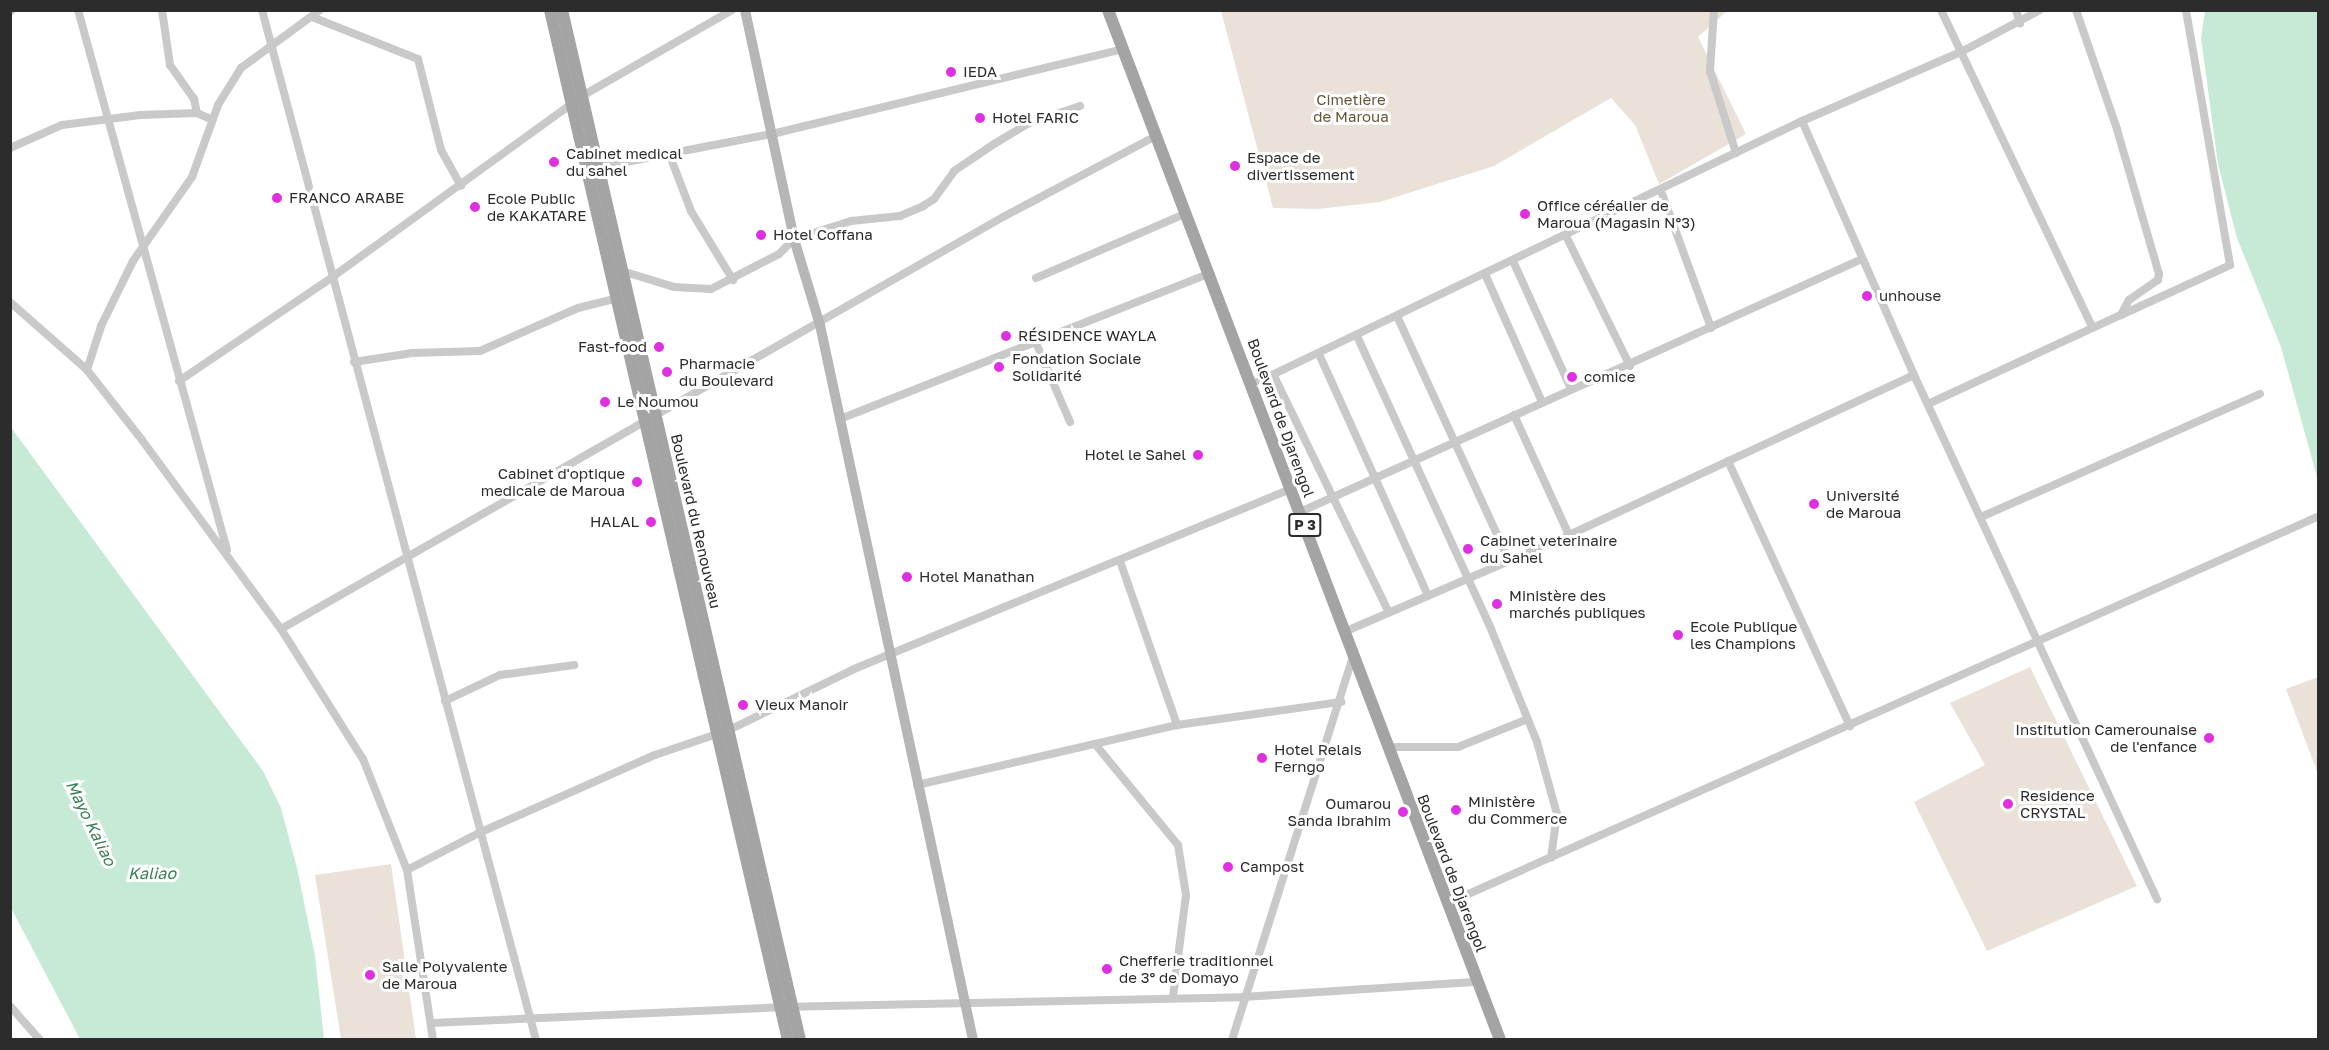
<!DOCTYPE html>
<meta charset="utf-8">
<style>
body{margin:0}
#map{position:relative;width:2329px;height:1050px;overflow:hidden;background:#fff;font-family:"Golos Text",sans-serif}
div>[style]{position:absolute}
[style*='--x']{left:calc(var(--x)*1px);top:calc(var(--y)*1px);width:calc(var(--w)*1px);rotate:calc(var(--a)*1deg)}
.green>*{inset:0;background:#eae2d9}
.water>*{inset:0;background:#c6ead6}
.street>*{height:8px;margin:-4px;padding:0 4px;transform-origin:4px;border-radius:4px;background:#c9c9c9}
.secondary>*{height:10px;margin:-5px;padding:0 5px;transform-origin:5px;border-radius:5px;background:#b6b6b6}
.primary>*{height:12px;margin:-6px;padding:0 6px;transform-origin:6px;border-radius:6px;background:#a4a4a4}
.dots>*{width:16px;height:16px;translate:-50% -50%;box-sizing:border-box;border:3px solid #fff;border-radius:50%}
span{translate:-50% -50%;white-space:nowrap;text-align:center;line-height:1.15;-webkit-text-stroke:6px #fff;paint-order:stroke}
.shield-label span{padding:2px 4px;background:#fff;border:2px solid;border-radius:4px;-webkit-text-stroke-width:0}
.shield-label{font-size:14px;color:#2c2c2c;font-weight:700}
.poi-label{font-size:15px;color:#2c2c2c}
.left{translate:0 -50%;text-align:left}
.right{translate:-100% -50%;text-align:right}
.park-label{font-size:15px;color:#66553b}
.street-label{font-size:15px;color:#2c2c2c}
.water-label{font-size:16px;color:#398058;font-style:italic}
.frame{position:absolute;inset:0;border:12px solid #2c2c2c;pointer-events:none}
</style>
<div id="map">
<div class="green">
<div style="clip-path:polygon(1221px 11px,1727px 11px,1698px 37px,1746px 134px,1659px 184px,1635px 125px,1611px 98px,1494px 166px,1380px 202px,1318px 209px,1273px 208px)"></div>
<div style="clip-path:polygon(2030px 667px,2137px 886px,1987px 951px,1914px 802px,1985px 765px,1950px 703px)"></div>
<div style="clip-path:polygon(2318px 677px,2318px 774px,2286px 689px)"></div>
<div style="clip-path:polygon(391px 864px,416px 1039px,341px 1039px,315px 875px)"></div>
</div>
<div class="water">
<div style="clip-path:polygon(2205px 11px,2318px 11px,2318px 481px,2281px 347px,2237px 238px,2218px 164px,2201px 38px)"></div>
<div style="clip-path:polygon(10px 426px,263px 771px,281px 808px,297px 868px,315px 956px,324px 1039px,80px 1039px,11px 908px)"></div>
</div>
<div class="street">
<div style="--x:78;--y:10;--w:560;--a:74.57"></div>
<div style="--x:162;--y:10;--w:56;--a:81.7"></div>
<div style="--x:170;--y:65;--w:42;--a:54.8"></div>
<div style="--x:194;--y:99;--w:14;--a:78"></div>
<div style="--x:197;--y:113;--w:17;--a:24"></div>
<div style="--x:262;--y:10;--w:1066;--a:75.1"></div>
<div style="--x:1714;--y:10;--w:61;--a:93.8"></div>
<div style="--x:1710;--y:71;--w:86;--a:72.4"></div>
<div style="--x:1941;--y:10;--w:352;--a:64.5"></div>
<div style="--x:2016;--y:10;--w:14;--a:73"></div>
<div style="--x:10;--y:12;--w:3;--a:-45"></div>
<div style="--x:312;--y:17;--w:114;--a:21.6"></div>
<div style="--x:418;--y:59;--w:94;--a:75.8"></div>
<div style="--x:441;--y:150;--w:41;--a:60.9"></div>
<div style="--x:1802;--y:121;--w:278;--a:66.2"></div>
<div style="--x:1914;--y:375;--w:578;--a:65.12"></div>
<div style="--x:10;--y:148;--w:57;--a:-23.9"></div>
<div style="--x:62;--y:125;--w:79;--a:-7.3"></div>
<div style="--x:140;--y:115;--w:57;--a:-2"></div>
<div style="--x:670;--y:156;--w:59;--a:69.1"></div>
<div style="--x:691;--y:211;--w:81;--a:58.7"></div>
<div style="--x:600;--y:167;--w:175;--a:-10.9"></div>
<div style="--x:772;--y:134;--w:361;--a:-13.6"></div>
<div style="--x:1661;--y:191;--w:146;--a:69.9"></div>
<div style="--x:1566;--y:236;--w:145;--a:63.8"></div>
<div style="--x:1513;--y:261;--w:141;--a:65.6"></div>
<div style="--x:622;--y:271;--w:54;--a:17.1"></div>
<div style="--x:674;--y:287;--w:37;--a:3"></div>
<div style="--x:711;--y:289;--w:76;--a:-27.2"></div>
<div style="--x:779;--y:254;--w:21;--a:-45"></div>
<div style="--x:794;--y:239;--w:60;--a:-17.5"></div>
<div style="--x:851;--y:221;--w:49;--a:-5.8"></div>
<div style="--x:900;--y:216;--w:25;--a:-23"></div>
<div style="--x:923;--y:206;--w:13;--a:-32"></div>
<div style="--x:934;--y:199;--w:34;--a:-54"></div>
<div style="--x:954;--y:171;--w:48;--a:-34"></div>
<div style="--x:994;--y:144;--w:39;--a:-31"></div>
<div style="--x:1027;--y:124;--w:56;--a:-18.8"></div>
<div style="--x:1485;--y:274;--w:140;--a:66"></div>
<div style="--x:1036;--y:278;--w:164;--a:-23.3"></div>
<div style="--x:10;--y:302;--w:103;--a:41.4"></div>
<div style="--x:87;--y:370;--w:89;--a:51.8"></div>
<div style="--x:142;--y:440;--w:235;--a:53.7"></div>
<div style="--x:281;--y:629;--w:154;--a:57.8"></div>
<div style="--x:363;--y:759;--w:119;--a:68.4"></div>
<div style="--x:407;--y:870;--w:172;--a:81.3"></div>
<div style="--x:2121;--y:315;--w:120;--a:-24.6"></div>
<div style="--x:2230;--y:265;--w:259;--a:-99.8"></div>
<div style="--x:1397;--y:316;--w:269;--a:65.4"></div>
<div style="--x:1357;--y:336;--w:322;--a:65.4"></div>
<div style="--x:1491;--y:629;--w:122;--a:67.8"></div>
<div style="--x:1537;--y:742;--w:75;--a:74.5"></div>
<div style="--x:1557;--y:814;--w:44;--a:97.8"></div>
<div style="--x:1036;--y:343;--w:86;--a:66.7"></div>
<div style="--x:1319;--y:354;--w:265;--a:65.7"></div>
<div style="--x:354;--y:362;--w:59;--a:-8.8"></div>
<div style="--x:412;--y:353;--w:68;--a:-1.7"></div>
<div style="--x:480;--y:351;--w:107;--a:-23.7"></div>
<div style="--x:578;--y:308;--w:41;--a:-14"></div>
<div style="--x:87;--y:370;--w:46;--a:-72.3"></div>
<div style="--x:101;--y:326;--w:72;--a:-63.8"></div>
<div style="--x:133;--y:261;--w:103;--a:-54.9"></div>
<div style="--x:192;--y:177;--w:77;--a:-70.1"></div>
<div style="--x:218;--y:105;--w:44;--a:-58.1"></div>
<div style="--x:241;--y:68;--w:98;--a:-36.3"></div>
<div style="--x:1274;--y:376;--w:263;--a:64.1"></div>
<div style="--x:179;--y:381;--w:184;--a:-34.1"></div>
<div style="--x:331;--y:278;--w:310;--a:-35.9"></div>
<div style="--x:582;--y:96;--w:173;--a:-29.8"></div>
<div style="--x:1253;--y:384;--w:609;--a:-25.6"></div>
<div style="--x:1802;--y:121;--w:173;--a:-23.5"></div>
<div style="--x:1961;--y:52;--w:89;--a:-28"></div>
<div style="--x:1928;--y:404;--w:213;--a:-24.8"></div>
<div style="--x:2121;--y:315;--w:17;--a:-62"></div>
<div style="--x:2129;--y:300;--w:35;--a:-35"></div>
<div style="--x:2158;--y:280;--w:6;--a:-81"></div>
<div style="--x:2159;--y:274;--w:151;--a:-106.2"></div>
<div style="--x:2117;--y:129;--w:126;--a:-109"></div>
<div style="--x:1514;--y:415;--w:132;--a:65.4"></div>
<div style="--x:840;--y:419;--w:398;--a:-21.5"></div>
<div style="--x:1728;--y:461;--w:292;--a:65.3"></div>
<div style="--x:1300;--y:512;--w:616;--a:-24.24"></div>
<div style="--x:1981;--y:517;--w:305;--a:-23.8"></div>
<div style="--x:1120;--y:561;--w:174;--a:70.8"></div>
<div style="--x:281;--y:629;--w:831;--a:-29.71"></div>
<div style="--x:1003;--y:217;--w:173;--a:-27.9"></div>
<div style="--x:1344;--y:632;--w:245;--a:-23.3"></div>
<div style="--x:1569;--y:535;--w:380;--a:-24.9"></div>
<div style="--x:445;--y:701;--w:61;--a:-25.3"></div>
<div style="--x:500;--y:675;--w:75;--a:-7.7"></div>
<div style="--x:1095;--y:744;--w:131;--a:50.6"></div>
<div style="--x:1178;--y:845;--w:51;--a:80.9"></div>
<div style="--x:1186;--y:895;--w:103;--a:97.3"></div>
<div style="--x:1388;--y:747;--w:70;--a:0"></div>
<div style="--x:1458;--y:747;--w:75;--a:-21.8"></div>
<div style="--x:917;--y:785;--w:267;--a:-13"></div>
<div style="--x:1177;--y:725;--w:166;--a:-8"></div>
<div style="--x:407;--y:870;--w:83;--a:-27.2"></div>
<div style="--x:481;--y:832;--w:190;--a:-23.9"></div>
<div style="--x:655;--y:755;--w:78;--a:-18.7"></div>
<div style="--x:729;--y:730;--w:139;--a:-26"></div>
<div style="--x:854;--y:669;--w:473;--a:-22.4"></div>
<div style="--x:1448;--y:903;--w:951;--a:-23.95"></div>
<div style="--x:10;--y:1006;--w:45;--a:48.6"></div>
<div style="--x:432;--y:1023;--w:348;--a:-2.6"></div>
<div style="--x:780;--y:1007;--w:463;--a:-1.2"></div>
<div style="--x:1243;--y:997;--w:235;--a:-3.7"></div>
<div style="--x:1232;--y:1040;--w:403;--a:-72.5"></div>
</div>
<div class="secondary">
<div style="--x:745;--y:10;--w:234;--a:77.9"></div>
<div style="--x:794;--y:239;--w:90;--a:73.2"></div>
<div style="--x:820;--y:325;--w:731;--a:77.92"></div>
</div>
<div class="primary">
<div style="--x:550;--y:10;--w:1057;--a:76.99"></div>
<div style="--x:562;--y:10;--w:1057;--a:76.99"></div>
<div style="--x:1108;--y:10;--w:1102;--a:69.16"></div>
</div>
<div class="dots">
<div style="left:951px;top:72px;background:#de30e1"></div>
<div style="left:980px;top:118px;background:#de30e1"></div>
<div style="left:554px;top:162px;background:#de30e1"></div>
<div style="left:1235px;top:166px;background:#de30e1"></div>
<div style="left:277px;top:198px;background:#de30e1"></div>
<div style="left:475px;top:207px;background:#de30e1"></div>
<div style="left:1525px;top:214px;background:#de30e1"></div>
<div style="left:761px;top:235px;background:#de30e1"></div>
<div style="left:1867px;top:296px;background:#de30e1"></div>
<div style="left:1006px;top:336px;background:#de30e1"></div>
<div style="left:659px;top:347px;background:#de30e1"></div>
<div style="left:999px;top:367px;background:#de30e1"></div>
<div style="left:667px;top:372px;background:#de30e1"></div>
<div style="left:1572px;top:377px;background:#de30e1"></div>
<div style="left:605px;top:402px;background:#de30e1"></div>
<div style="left:1198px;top:455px;background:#de30e1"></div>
<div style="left:637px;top:482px;background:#de30e1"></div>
<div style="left:1814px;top:504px;background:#de30e1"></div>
<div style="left:651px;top:522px;background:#de30e1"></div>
<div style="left:1468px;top:549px;background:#de30e1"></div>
<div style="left:907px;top:577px;background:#de30e1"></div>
<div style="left:1497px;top:604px;background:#de30e1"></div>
<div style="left:1678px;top:635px;background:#de30e1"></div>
<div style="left:743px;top:705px;background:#de30e1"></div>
<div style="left:2209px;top:738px;background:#de30e1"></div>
<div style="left:1262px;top:758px;background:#de30e1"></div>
<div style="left:2008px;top:804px;background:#de30e1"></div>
<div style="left:1456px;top:810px;background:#de30e1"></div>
<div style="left:1403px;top:812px;background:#de30e1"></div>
<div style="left:1228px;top:867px;background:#de30e1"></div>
<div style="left:1107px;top:969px;background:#de30e1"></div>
<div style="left:370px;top:975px;background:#de30e1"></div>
</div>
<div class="shield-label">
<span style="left:1305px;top:525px">P 3</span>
</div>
<div class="poi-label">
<span class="left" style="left:963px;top:72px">IEDA</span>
<span class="left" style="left:992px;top:118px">Hotel FARIC</span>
<span class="left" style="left:566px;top:162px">Cabinet medical<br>du sahel</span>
<span class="left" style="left:1247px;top:166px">Espace de<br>divertissement</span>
<span class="left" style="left:289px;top:198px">FRANCO ARABE</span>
<span class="left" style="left:487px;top:207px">Ecole Public<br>de KAKATARE</span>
<span class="left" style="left:1537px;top:214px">Office céréalier de<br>Maroua (Magasin N°3)</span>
<span class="left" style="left:773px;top:235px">Hotel Coffana</span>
<span class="left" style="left:1879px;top:296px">unhouse</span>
<span class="left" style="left:1018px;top:336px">RÉSIDENCE WAYLA</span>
<span class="right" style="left:647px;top:347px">Fast-food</span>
<span class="left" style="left:1012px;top:367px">Fondation Sociale<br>Solidarité</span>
<span class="left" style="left:679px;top:372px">Pharmacie<br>du Boulevard</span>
<span class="left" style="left:1584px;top:377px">comice</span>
<span class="left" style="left:617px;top:402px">Le Noumou</span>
<span class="right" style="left:1186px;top:455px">Hotel le Sahel</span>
<span class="right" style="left:625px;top:482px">Cabinet d'optique<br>medicale de Maroua</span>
<span class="left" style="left:1826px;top:504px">Université<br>de Maroua</span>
<span class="right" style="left:639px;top:522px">HALAL</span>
<span class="left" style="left:1480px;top:549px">Cabinet veterinaire<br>du Sahel</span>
<span class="left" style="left:919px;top:577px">Hotel Manathan</span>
<span class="left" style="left:1509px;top:604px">Ministère des<br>marchés publiques</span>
<span class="left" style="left:1690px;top:635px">Ecole Publique<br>les Champions</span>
<span class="left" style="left:755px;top:705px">Vieux Manoir</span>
<span class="right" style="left:2197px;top:738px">Institution Camerounaise<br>de l'enfance</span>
<span class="left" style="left:1274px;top:758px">Hotel Relais<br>Ferngo</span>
<span class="left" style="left:2020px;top:804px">Residence<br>CRYSTAL</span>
<span class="left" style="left:1468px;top:810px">Ministère<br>du Commerce</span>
<span class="right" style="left:1391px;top:812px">Oumarou<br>Sanda Ibrahim</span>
<span class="left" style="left:1240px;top:867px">Campost</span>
<span class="left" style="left:1119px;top:969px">Chefferie traditionnel<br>de 3° de Domayo</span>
<span class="left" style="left:382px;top:975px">Salle Polyvalente<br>de Maroua</span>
</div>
<div class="park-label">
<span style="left:1351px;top:108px">Cimetière<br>de Maroua</span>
</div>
<div class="street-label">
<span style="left:1281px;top:418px;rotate:70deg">Boulevard de Djarengol</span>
<span style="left:696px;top:521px;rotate:77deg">Boulevard du Renouveau</span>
<span style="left:1452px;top:873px;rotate:69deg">Boulevard de Djarengol</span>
</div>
<div class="water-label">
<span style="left:91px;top:823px;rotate:64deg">Mayo Kaliao</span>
<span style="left:152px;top:873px">Kaliao</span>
</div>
<div class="frame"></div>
</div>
